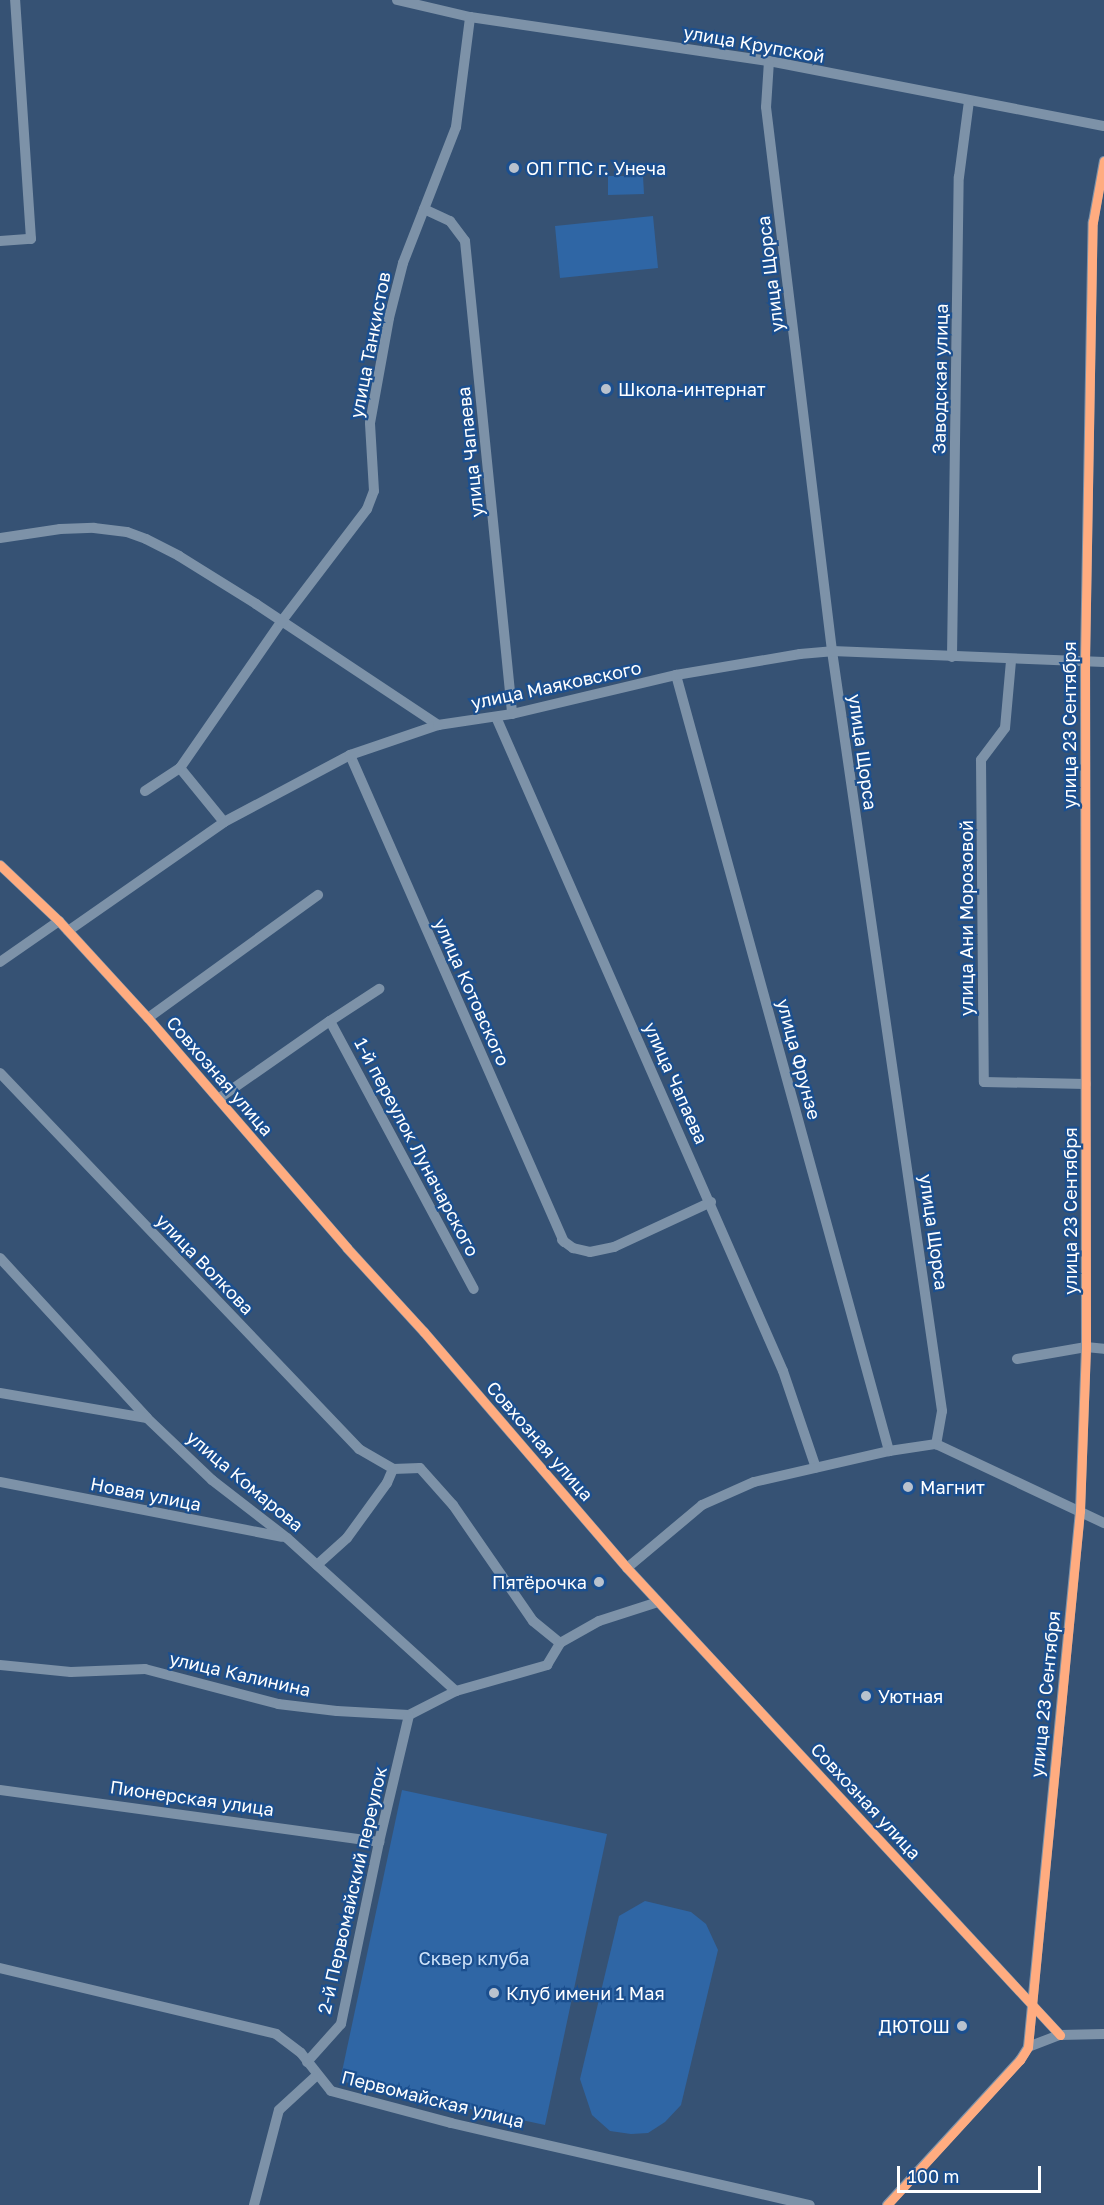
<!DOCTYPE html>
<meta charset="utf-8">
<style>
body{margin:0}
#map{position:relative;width:1104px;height:2205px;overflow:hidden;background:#365274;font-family:"Golos Text",sans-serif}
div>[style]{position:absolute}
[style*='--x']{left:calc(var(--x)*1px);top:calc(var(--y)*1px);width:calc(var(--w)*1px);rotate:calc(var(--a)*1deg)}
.green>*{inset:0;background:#2f66a5}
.minor>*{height:10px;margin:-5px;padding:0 5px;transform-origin:5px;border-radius:5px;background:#7d92a8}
.cycleway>*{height:9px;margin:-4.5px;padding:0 4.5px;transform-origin:4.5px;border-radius:4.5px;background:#ffac80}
.dots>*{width:16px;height:16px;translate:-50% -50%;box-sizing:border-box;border:3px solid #1b4f8f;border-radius:50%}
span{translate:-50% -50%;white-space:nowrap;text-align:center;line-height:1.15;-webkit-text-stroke:4.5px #1b4f8f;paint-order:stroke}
.street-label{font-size:18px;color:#fff}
.poi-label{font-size:18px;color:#fff}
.left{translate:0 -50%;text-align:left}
.right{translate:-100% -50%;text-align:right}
.park-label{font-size:18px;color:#cfe3fa}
.scale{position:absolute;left:897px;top:2166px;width:144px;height:27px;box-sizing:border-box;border:3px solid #fff;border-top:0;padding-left:8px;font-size:18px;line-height:21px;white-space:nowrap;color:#fff;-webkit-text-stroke:4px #1b4f8f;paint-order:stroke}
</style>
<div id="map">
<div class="green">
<div style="clip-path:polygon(608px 176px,643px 176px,644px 194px,608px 195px)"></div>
<div style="clip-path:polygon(653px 216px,658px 268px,560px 278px,555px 226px)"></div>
<div style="clip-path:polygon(402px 1790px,607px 1834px,545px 2125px,340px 2081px)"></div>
<div style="clip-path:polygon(645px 1901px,691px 1912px,706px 1924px,718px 1950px,681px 2105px,665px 2122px,648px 2133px,631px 2134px,610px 2131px,592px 2115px,580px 2079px,619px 1916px)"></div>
</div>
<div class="minor">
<div style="--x:397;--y:0;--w:75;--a:13.1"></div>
<div style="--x:470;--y:17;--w:302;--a:8.4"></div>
<div style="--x:769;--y:61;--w:341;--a:11"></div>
<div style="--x:769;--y:61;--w:46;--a:93.7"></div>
<div style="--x:766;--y:107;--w:548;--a:83.08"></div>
<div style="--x:832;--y:651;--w:768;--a:81.76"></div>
<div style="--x:942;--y:1411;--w:34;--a:100"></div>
<div style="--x:424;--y:209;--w:29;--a:25"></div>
<div style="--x:450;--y:221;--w:25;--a:53"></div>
<div style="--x:465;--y:241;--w:475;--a:84.3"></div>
<div style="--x:0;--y:241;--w:31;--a:-4"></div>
<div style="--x:31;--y:239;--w:240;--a:-93.8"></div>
<div style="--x:0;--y:538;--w:61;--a:-8.5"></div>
<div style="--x:60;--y:529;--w:34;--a:-2"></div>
<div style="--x:94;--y:528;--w:33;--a:7"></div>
<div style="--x:127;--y:532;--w:20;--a:20"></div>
<div style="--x:146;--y:539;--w:37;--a:27"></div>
<div style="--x:179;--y:556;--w:91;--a:31.9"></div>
<div style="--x:256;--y:604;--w:219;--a:33.6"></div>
<div style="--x:952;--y:657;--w:480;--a:-89.2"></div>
<div style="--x:959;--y:177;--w:77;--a:-82.5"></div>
<div style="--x:1011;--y:661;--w:67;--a:95.1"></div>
<div style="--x:1005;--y:728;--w:40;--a:127"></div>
<div style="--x:981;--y:760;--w:322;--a:89.5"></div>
<div style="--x:984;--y:1082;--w:102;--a:1.1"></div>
<div style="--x:676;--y:675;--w:805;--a:74.65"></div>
<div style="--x:496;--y:717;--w:714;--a:66.31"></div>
<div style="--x:783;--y:1371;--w:102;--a:71.2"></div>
<div style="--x:350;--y:755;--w:532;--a:66.28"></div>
<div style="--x:145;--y:791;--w:42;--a:-33.3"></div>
<div style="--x:224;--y:822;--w:70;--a:-129.2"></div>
<div style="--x:180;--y:768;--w:178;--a:-55.3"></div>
<div style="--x:281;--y:622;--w:142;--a:-52.7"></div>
<div style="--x:367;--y:509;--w:19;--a:-69"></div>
<div style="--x:374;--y:491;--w:68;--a:-93.4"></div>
<div style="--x:370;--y:423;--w:107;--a:-79.7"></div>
<div style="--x:389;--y:318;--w:57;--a:-75.7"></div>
<div style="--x:403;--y:263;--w:146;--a:-68.7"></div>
<div style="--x:456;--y:127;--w:111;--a:-82.7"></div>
<div style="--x:0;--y:865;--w:81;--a:43.5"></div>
<div style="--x:59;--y:921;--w:132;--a:47.5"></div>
<div style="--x:148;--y:1018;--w:304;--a:49.1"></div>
<div style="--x:347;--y:1248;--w:114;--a:47.5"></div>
<div style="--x:424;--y:1332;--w:311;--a:49.3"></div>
<div style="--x:627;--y:1568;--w:637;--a:47.16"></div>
<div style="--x:68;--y:931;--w:190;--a:-34.9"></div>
<div style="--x:224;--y:822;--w:143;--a:-28"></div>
<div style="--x:350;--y:755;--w:93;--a:-18.8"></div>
<div style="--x:438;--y:725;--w:75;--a:-8.5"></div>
<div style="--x:512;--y:714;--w:169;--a:-13.4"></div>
<div style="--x:676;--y:675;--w:126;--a:-9.6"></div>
<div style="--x:800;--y:654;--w:32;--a:-5"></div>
<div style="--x:832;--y:651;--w:272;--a:2.3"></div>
<div style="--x:0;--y:962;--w:72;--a:-34.8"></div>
<div style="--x:148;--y:1018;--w:210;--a:-35.9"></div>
<div style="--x:330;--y:1021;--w:59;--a:-33.1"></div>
<div style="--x:0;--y:1073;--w:520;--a:46.32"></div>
<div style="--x:359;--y:1449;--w:39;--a:30"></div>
<div style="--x:218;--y:1099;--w:136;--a:-34.9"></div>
<div style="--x:330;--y:1021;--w:304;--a:61.8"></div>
<div style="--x:562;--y:1240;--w:14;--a:36"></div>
<div style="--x:573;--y:1248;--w:17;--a:13"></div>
<div style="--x:590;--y:1252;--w:25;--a:-12"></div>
<div style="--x:614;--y:1247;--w:107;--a:-24.9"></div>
<div style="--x:0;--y:1258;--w:217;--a:47.4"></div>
<div style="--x:147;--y:1418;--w:90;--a:43.6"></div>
<div style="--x:212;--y:1480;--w:95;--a:37.7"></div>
<div style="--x:287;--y:1538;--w:228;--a:42.2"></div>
<div style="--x:1017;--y:1359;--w:70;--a:-9.9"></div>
<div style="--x:1086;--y:1347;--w:18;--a:6"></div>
<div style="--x:0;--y:1393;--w:149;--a:9.7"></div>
<div style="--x:936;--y:1444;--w:186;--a:25.2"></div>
<div style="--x:393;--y:1469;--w:27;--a:-2"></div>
<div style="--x:420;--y:1468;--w:50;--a:48.3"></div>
<div style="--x:453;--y:1505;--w:141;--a:55.4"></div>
<div style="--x:533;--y:1621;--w:35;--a:39"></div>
<div style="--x:0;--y:1482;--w:287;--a:11"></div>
<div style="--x:317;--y:1565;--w:40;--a:-42"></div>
<div style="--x:347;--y:1538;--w:68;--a:-54"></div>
<div style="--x:387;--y:1483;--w:15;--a:-67"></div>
<div style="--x:627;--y:1568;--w:98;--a:-40"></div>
<div style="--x:702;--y:1505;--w:57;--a:-23.9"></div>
<div style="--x:754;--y:1482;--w:139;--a:-12.9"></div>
<div style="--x:889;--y:1451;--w:48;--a:-8.5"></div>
<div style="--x:0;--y:1665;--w:71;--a:5.6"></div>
<div style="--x:71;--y:1672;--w:74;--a:-2.3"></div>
<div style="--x:145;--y:1669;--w:138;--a:14.7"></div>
<div style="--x:278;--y:1704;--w:59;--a:6.8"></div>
<div style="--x:337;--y:1711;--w:72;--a:3.2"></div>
<div style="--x:409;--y:1715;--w:53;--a:-27.1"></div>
<div style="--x:456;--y:1691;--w:95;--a:-15.9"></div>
<div style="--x:547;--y:1665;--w:26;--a:-59"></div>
<div style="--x:560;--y:1643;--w:45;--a:-29.4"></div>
<div style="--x:599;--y:1621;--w:62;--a:-17.9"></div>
<div style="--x:0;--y:1790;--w:383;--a:7.8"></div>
<div style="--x:0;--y:1968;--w:284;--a:13.4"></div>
<div style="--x:276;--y:2034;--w:31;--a:37"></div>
<div style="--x:301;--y:2053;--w:48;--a:51.7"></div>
<div style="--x:331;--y:2091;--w:124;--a:14.9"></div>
<div style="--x:451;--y:2123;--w:368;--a:12.9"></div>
<div style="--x:1028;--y:2047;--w:34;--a:-21"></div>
<div style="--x:1060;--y:2035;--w:44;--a:-1.3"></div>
<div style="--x:307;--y:2062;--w:51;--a:-48.2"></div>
<div style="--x:341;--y:2024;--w:186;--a:-78.2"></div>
<div style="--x:379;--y:1842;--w:130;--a:-76.7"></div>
<div style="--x:254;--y:2205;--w:98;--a:-75.3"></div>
<div style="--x:279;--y:2110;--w:50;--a:-42.6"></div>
<div style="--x:887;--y:2205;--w:197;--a:-47.5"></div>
<div style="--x:1020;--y:2060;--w:15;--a:-58"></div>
<div style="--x:1028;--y:2047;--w:539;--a:-84.46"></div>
<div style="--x:1080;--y:1511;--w:164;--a:-87.9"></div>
<div style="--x:1086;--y:1347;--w:686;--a:-90.08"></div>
<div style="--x:1085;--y:661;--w:439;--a:-89"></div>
<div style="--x:1093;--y:222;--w:62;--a:-79.8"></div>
</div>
<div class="cycleway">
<div style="--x:0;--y:865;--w:81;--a:43.5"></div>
<div style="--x:59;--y:921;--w:132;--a:47.5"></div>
<div style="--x:148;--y:1018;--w:304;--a:49.1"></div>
<div style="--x:347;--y:1248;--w:114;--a:47.5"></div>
<div style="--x:424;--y:1332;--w:311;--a:49.3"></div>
<div style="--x:627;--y:1568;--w:637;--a:47.16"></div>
<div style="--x:887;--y:2205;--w:197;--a:-47.5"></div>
<div style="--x:1020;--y:2060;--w:15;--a:-58"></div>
<div style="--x:1028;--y:2047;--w:539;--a:-84.46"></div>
<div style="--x:1080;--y:1511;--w:164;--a:-87.9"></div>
<div style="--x:1086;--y:1347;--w:686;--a:-90.08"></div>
<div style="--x:1085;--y:661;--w:439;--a:-89"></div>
<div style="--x:1093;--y:222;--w:62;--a:-79.8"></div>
</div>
<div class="dots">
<div style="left:514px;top:168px;background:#b9c2ce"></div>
<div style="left:606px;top:389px;background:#b9c2ce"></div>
<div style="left:908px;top:1487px;background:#b9c2ce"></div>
<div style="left:599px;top:1582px;background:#b9c2ce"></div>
<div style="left:866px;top:1696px;background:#b9c2ce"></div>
<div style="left:494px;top:1993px;background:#b9c2ce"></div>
<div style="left:962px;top:2026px;background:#b9c2ce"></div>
</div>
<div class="street-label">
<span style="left:754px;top:44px;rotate:10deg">улица Крупской</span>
<span style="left:770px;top:274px;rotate:-97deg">улица Щорса</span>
<span style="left:370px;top:345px;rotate:-79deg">улица Танкистов</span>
<span style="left:940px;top:379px;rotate:-89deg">Заводская улица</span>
<span style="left:470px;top:452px;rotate:-96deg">улица Чапаева</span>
<span style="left:556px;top:685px;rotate:-12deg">улица Маяковского</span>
<span style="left:1069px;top:725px;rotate:-90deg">улица 23 Сентября</span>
<span style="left:863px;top:752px;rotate:82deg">улица Щорса</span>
<span style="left:966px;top:918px;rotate:-90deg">улица Ани Морозовой</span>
<span style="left:472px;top:992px;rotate:66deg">улица Котовского</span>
<span style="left:799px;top:1059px;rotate:75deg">улица Фрунзе</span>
<span style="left:220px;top:1076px;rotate:49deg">Совхозная улица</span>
<span style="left:676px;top:1083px;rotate:66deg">улица Чапаева</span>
<span style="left:417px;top:1147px;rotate:62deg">1-й переулок Луначарского</span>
<span style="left:1070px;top:1211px;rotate:-90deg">улица 23 Сентября</span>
<span style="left:934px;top:1232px;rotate:82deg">улица Щорса</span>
<span style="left:205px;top:1264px;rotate:46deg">улица Волкова</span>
<span style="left:540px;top:1441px;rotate:49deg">Совхозная улица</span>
<span style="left:245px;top:1481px;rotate:40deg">улица Комарова</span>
<span style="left:146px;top:1494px;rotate:11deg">Новая улица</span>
<span style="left:240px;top:1674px;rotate:13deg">улица Калинина</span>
<span style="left:1045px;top:1694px;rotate:-84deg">улица 23 Сентября</span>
<span style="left:192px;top:1798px;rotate:8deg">Пионерская улица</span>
<span style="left:866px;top:1801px;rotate:47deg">Совхозная улица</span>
<span style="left:352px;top:1890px;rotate:-77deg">2-й Первомайский переулок</span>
<span style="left:433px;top:2099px;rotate:14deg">Первомайская улица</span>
</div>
<div class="poi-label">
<span class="left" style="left:526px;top:168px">ОП ГПС г. Унеча</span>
<span class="left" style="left:618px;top:389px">Школа-интернат</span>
<span class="left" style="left:920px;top:1487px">Магнит</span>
<span class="right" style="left:587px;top:1582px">Пятёрочка</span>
<span class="left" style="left:878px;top:1696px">Уютная</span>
<span class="left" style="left:506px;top:1993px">Клуб имени 1 Мая</span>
<span class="right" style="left:950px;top:2026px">ДЮТОШ</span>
</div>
<div class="park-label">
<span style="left:474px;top:1958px">Сквер клуба</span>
</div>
<div class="scale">100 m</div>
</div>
